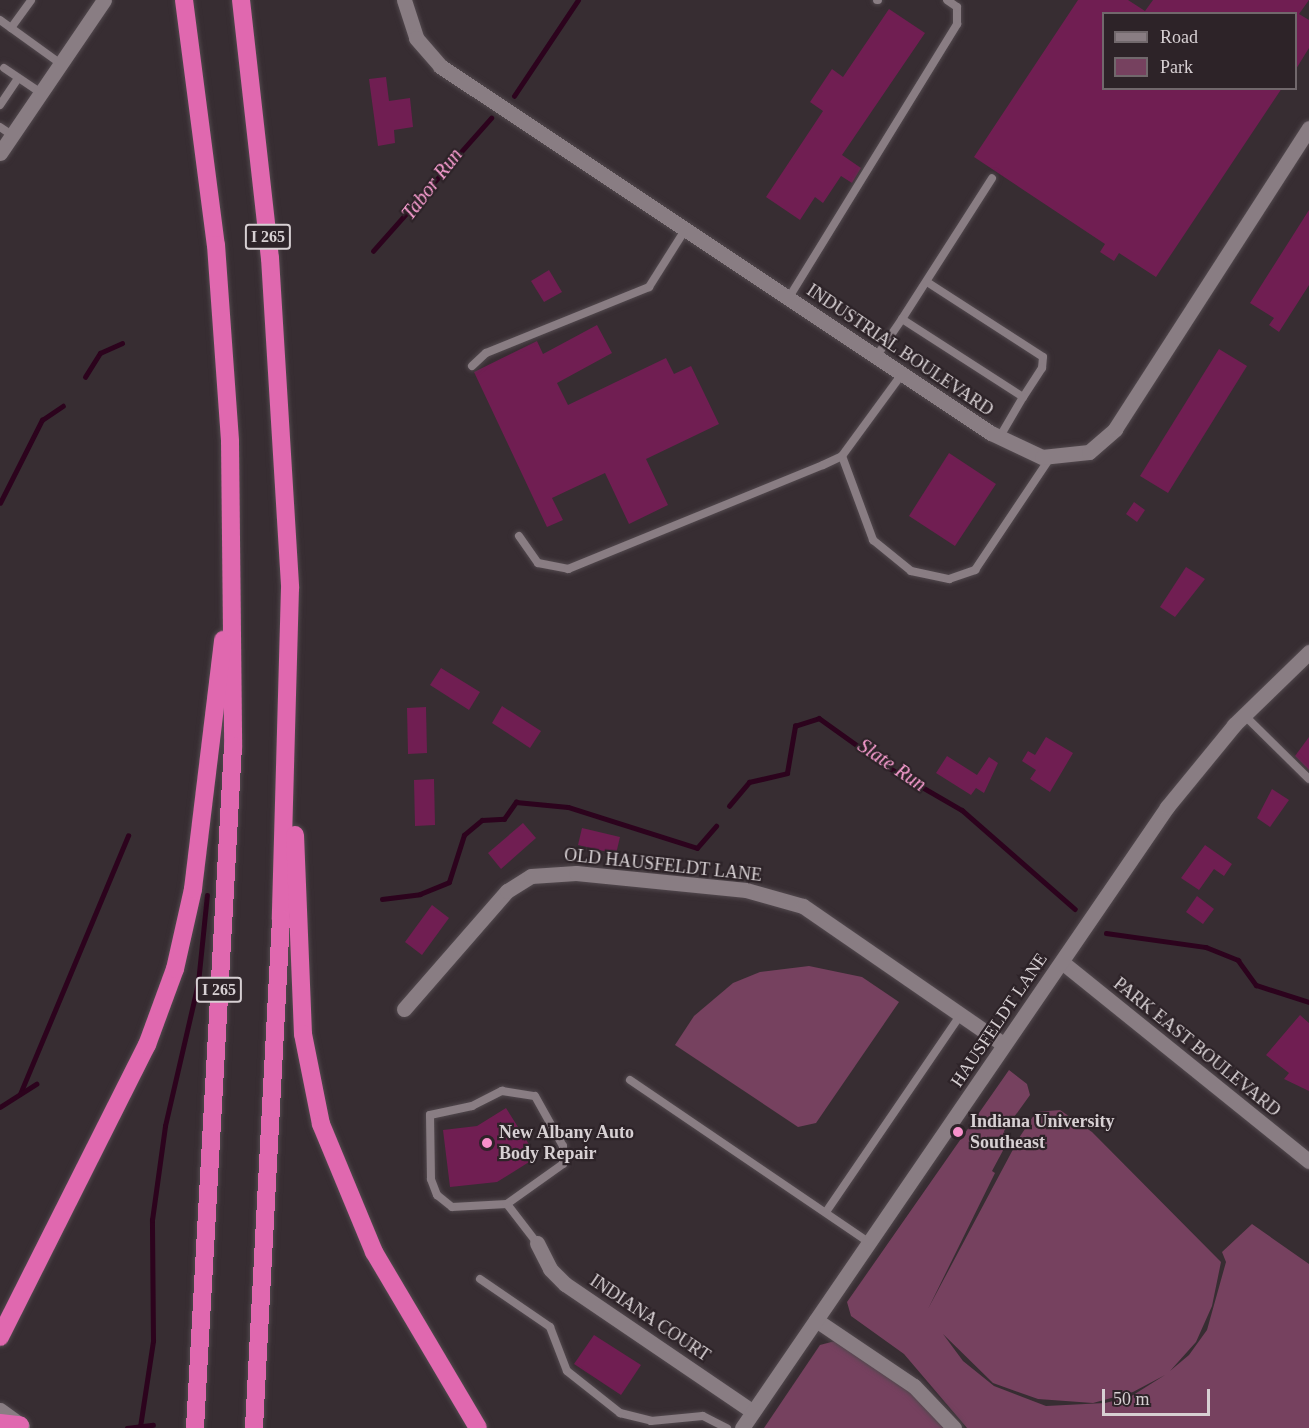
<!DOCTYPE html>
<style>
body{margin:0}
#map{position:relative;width:1309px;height:1428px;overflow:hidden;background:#372d32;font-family:Georgia,serif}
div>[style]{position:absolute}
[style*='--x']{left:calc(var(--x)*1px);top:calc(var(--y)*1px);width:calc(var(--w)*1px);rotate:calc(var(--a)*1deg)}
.green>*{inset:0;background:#76415f}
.stream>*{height:4.5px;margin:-2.25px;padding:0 2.25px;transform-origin:2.25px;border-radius:2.25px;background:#2c031d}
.building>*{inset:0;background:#701e52}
.roads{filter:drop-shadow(0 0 2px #52494e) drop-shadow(0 0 2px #52494e)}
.lane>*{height:8px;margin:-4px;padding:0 4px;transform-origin:4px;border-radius:4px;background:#897d83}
.street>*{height:15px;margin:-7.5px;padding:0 7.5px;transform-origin:7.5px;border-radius:7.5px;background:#897d83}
.secondary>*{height:15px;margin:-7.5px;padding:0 7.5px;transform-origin:7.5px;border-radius:7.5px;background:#897d83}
.highway>*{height:18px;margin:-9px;padding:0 9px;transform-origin:9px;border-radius:9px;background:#e068af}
.dots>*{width:16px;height:16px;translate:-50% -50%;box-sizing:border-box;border:3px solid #2d2328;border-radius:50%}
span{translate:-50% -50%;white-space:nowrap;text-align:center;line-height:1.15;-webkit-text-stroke:4.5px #2d2328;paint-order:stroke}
.shield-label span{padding:2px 4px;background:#2d2328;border:2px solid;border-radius:4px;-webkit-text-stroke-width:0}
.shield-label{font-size:16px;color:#d7d0d3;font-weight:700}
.street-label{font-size:18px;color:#d7d0d3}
.poi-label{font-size:18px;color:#d7d0d3;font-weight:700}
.left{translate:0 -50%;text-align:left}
.water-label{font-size:20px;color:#fc9fd3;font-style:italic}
.legend{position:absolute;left:1102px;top:12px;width:195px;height:78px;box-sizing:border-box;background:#2d2328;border:2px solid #71686c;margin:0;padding:8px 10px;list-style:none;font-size:18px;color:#d7d0d3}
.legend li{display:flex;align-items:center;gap:12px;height:30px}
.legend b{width:30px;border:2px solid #71686c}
.scale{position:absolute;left:1102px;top:1389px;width:108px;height:27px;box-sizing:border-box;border:3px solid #d7d0d3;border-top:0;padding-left:8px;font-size:18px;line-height:21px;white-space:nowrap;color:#d7d0d3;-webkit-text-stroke:4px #2d2328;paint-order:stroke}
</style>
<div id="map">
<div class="green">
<div style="clip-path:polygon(809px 966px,862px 977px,899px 1002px,816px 1123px,798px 1127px,675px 1045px,694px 1016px,733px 983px,760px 972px)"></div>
<div style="clip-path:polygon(evenodd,1009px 1070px,1027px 1084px,1030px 1095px,1004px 1131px,1007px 1143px,992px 1171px,995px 1173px,928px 1309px,1019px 1138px,1036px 1112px,1060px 1110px,1092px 1132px,1221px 1262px,1212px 1306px,1196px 1342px,1170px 1371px,1189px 1355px,1207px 1330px,1226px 1262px,1222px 1252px,1252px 1224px,1309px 1264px,1309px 1428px,967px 1428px,904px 1354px,851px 1316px,847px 1302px,1009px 1070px,943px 1334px,993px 1383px,1038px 1399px,1093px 1403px,1133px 1392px,1165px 1375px,1130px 1397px,1105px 1403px,1046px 1406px,994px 1386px,963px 1361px,943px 1334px)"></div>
<div style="clip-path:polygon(835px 1341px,912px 1392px,946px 1428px,764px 1428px,820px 1345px)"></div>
</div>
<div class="stream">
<div style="--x:514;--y:96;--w:115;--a:-56.3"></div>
<div style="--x:373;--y:251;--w:178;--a:-48.4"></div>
<div style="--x:85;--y:377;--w:28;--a:-58"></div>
<div style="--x:100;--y:353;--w:24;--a:-24"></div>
<div style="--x:0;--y:503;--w:93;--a:-63.2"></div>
<div style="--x:42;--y:420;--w:25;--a:-34"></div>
<div style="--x:729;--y:806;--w:31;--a:-50"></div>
<div style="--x:749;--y:782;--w:39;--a:-13"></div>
<div style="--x:787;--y:773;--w:48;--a:-80.3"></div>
<div style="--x:795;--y:726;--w:25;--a:-18"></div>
<div style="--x:819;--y:718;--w:82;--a:35.6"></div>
<div style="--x:886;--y:766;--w:88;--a:30.1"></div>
<div style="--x:962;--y:810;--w:150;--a:41.2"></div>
<div style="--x:382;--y:899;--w:38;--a:-7"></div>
<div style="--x:420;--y:894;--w:31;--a:-22"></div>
<div style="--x:449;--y:882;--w:49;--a:-72.3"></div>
<div style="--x:464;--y:835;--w:23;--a:-40"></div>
<div style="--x:482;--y:820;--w:22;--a:-3"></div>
<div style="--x:504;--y:819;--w:21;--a:-55"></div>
<div style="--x:516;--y:802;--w:52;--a:5.5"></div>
<div style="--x:568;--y:807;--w:135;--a:17.6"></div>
<div style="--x:697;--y:848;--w:29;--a:-49"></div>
<div style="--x:1106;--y:933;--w:101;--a:8"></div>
<div style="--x:1206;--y:947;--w:35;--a:22"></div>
<div style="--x:1238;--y:960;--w:31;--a:54"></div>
<div style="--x:1256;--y:985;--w:56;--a:17.8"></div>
<div style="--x:20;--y:1094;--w:280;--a:-67.3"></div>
<div style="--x:0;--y:1107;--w:43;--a:-32.6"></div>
<div style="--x:140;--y:1427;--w:87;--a:-81.4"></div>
<div style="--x:153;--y:1341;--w:121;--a:-90.5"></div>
<div style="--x:152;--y:1220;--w:95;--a:-82.1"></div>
<div style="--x:165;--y:1126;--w:147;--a:-77"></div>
<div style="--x:198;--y:983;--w:88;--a:-84.2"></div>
<div style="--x:127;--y:1428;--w:26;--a:-7"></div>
</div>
<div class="building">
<div style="clip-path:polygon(1078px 0,1128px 0,1145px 11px,1153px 0,1309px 0,1299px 14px,1309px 20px,1309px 48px,1296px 69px,1296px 14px,1104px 14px,1104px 88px,1282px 88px,1156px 277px,1119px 253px,1114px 261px,1100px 252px,1105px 244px,974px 157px)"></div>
<div style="clip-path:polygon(889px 9px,925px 33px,842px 155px,861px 168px,852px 183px,841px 176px,823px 203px,815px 197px,800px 220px,766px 197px,823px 111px,810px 102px,832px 69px,843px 77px)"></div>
<div style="clip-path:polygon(386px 77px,389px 101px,410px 98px,413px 127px,394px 130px,395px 143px,378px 146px,369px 79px)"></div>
<div style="clip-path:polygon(1309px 210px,1309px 285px,1279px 332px,1269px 325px,1274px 318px,1250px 303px)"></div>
<div style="clip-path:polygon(549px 270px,562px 292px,544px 302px,531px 281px)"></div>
<div style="clip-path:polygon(597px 325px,612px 353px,557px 383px,568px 405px,666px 358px,674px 374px,691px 366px,719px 424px,646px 459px,668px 505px,629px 524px,605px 473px,552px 498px,563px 520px,547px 527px,474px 372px,537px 341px,543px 354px)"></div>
<div style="clip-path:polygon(1219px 349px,1247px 366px,1168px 493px,1140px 476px)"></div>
<div style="clip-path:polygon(949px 453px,996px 484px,955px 546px,909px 516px)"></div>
<div style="clip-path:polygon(1134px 502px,1145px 510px,1137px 522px,1126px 514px)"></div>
<div style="clip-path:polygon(1186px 567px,1205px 579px,1175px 617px,1160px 607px)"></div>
<div style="clip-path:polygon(441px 668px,480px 692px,469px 710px,430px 685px)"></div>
<div style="clip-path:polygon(502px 706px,541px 731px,530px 748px,492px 723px)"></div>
<div style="clip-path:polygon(426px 707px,427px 753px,408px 754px,407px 708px)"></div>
<div style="clip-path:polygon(1046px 737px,1073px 753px,1050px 792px,1030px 779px,1036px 770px,1022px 761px,1028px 751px,1035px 755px)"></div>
<div style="clip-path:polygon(1309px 737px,1309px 770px,1295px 756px)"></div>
<div style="clip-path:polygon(947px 756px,977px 775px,989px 757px,998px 763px,984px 793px,976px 788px,971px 795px,936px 773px)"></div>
<div style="clip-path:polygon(434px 779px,435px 825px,415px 826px,414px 780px)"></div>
<div style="clip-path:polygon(1272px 789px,1289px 800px,1270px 827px,1257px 818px)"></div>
<div style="clip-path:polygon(523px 823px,536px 838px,501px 869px,488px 853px)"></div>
<div style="clip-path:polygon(582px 828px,620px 837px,616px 854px,578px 845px)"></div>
<div style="clip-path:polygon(1205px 845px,1232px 864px,1224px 876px,1214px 869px,1199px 890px,1181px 878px)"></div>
<div style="clip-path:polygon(1197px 896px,1214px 909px,1203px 924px,1186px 912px)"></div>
<div style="clip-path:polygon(432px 905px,449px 918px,422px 955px,405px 942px)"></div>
<div style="clip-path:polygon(1300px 1015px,1309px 1023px,1309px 1091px,1284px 1079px,1289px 1073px,1266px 1055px)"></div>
<div style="clip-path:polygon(506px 1108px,537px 1157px,497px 1182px,450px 1187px,443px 1130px,477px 1126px)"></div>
<div style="clip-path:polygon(594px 1335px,641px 1365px,621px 1395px,574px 1364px)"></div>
</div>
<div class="roads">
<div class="lane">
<div style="--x:877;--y:0;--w:1;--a:0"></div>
<div style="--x:0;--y:20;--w:75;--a:35.8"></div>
<div style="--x:11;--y:28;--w:34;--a:-54"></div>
<div style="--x:4;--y:68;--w:45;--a:34"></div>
<div style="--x:0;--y:105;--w:32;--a:-56"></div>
<div style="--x:0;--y:127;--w:14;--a:34"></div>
<div style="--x:927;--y:282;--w:138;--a:32.9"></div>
<div style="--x:1043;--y:357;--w:11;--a:95"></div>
<div style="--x:1042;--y:368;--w:35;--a:123"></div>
<div style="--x:788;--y:299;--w:323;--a:-58.4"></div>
<div style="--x:957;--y:24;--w:17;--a:-90"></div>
<div style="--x:957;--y:7;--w:12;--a:-145"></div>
<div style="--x:902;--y:319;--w:167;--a:-57.4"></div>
<div style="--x:876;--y:357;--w:46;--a:-55.6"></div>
<div style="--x:902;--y:319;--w:144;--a:32.8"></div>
<div style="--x:1023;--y:397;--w:48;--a:120.3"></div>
<div style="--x:472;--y:366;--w:19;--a:-43"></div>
<div style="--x:486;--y:353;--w:176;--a:-22"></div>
<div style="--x:649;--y:287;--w:67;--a:-57.7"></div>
<div style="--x:842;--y:456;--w:90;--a:69.7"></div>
<div style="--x:873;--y:540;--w:49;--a:39.2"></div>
<div style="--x:911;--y:571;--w:39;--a:12"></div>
<div style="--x:949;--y:579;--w:28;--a:-19"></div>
<div style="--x:975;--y:570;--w:135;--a:-56.2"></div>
<div style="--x:519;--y:536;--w:33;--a:55"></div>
<div style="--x:538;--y:563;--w:31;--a:11"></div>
<div style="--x:568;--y:569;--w:275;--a:-22.2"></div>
<div style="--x:823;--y:465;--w:21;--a:-25"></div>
<div style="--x:842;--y:456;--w:102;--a:-53.8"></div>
<div style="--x:1244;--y:715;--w:91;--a:44.6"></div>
<div style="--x:630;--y:1080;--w:290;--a:34.2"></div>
<div style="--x:507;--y:1204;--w:55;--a:176.9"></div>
<div style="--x:452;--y:1207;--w:19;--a:-141"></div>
<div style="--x:437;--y:1195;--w:17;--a:-111"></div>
<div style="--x:431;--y:1179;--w:64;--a:-90.9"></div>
<div style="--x:430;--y:1115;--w:43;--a:-12.1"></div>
<div style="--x:472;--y:1106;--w:34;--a:-27"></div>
<div style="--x:502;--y:1091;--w:33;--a:9"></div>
<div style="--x:535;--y:1096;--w:57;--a:60.8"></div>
<div style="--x:563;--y:1146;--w:18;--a:90"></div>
<div style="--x:563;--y:1164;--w:69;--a:144.5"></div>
<div style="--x:507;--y:1204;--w:49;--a:52.4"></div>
<div style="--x:826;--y:1212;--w:240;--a:-55.7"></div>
<div style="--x:480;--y:1279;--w:85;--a:34.4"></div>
<div style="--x:550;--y:1327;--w:47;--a:68.9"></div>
<div style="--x:567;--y:1371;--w:68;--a:38.4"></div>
<div style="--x:620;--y:1413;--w:32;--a:14"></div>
<div style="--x:651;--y:1421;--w:52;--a:-5.5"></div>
<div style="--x:703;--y:1416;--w:27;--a:27"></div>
</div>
<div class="street">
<div style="--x:404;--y:0;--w:40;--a:72"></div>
<div style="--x:416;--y:38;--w:37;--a:49"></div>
<div style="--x:440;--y:66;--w:662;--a:33.67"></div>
<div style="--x:991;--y:433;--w:56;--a:25.2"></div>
<div style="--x:1042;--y:457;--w:47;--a:-6.1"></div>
<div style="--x:1089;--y:452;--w:35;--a:-41"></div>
<div style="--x:1115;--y:429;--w:358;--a:-57.2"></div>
<div style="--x:1062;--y:962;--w:317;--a:38.9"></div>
<div style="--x:404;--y:1009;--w:157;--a:-48.9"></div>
<div style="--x:507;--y:891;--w:28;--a:-32"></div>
<div style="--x:531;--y:876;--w:45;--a:-3.8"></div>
<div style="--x:576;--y:873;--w:171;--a:5.7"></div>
<div style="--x:746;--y:890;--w:59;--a:15.7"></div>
<div style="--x:803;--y:906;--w:243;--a:34.6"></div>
<div style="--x:537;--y:1243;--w:29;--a:63"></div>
<div style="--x:550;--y:1269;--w:21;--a:45"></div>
<div style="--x:565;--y:1284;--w:227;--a:34.2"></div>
<div style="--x:816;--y:1320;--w:118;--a:34"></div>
<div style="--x:914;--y:1386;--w:58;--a:46.4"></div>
</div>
<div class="secondary">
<div style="--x:0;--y:153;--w:185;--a:-55.8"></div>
<div style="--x:0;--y:1410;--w:27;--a:36"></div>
<div style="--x:742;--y:1428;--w:753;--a:-55.61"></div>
<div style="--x:1167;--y:807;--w:106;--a:-50.7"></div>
<div style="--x:1234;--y:725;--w:105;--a:-44.2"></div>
</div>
<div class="highway">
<div style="--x:184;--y:0;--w:247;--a:82.6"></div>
<div style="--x:216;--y:245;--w:197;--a:85.9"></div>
<div style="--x:230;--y:442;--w:304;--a:89.4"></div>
<div style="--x:233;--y:746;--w:683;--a:93.19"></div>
<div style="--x:241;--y:0;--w:260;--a:83.6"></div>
<div style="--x:270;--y:258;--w:331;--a:86.5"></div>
<div style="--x:290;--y:588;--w:331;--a:91.6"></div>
<div style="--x:281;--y:919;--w:510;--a:93.04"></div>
<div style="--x:295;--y:835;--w:199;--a:87.7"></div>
<div style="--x:303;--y:1034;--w:92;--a:78.7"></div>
<div style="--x:321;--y:1124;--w:139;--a:67.5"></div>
<div style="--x:374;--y:1252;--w:204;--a:59.4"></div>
<div style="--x:0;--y:1337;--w:327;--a:-63.3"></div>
<div style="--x:147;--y:1045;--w:81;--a:-69.8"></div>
<div style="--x:175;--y:969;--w:82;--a:-77.3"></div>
<div style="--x:193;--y:889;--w:251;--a:-83.1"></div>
<div style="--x:0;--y:1423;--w:20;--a:6"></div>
</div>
</div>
<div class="dots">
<div style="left:958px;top:1132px;background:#f890cb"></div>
<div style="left:487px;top:1143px;background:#f890cb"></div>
</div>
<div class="shield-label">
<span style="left:268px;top:237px">I 265</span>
<span style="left:219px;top:990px">I 265</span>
</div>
<div class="street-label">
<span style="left:900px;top:350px;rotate:34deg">INDUSTRIAL BOULEVARD</span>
<span style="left:663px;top:865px;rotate:6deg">OLD HAUSFELDT LANE</span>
<span style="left:999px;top:1020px;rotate:-56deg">HAUSFELDT LANE</span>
<span style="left:1197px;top:1047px;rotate:39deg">PARK EAST BOULEVARD</span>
<span style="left:650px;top:1318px;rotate:34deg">INDIANA COURT</span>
</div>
<div class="poi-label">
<span class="left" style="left:970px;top:1132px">Indiana University<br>Southeast</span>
<span class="left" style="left:499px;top:1143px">New Albany Auto<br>Body Repair</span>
</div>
<div class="water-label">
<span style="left:432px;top:184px;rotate:-52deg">Tabor Run</span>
<span style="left:892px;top:765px;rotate:34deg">Slate Run</span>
</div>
<ul class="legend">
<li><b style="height:8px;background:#897d83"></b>Road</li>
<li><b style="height:16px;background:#76415f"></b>Park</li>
</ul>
<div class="scale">50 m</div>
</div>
